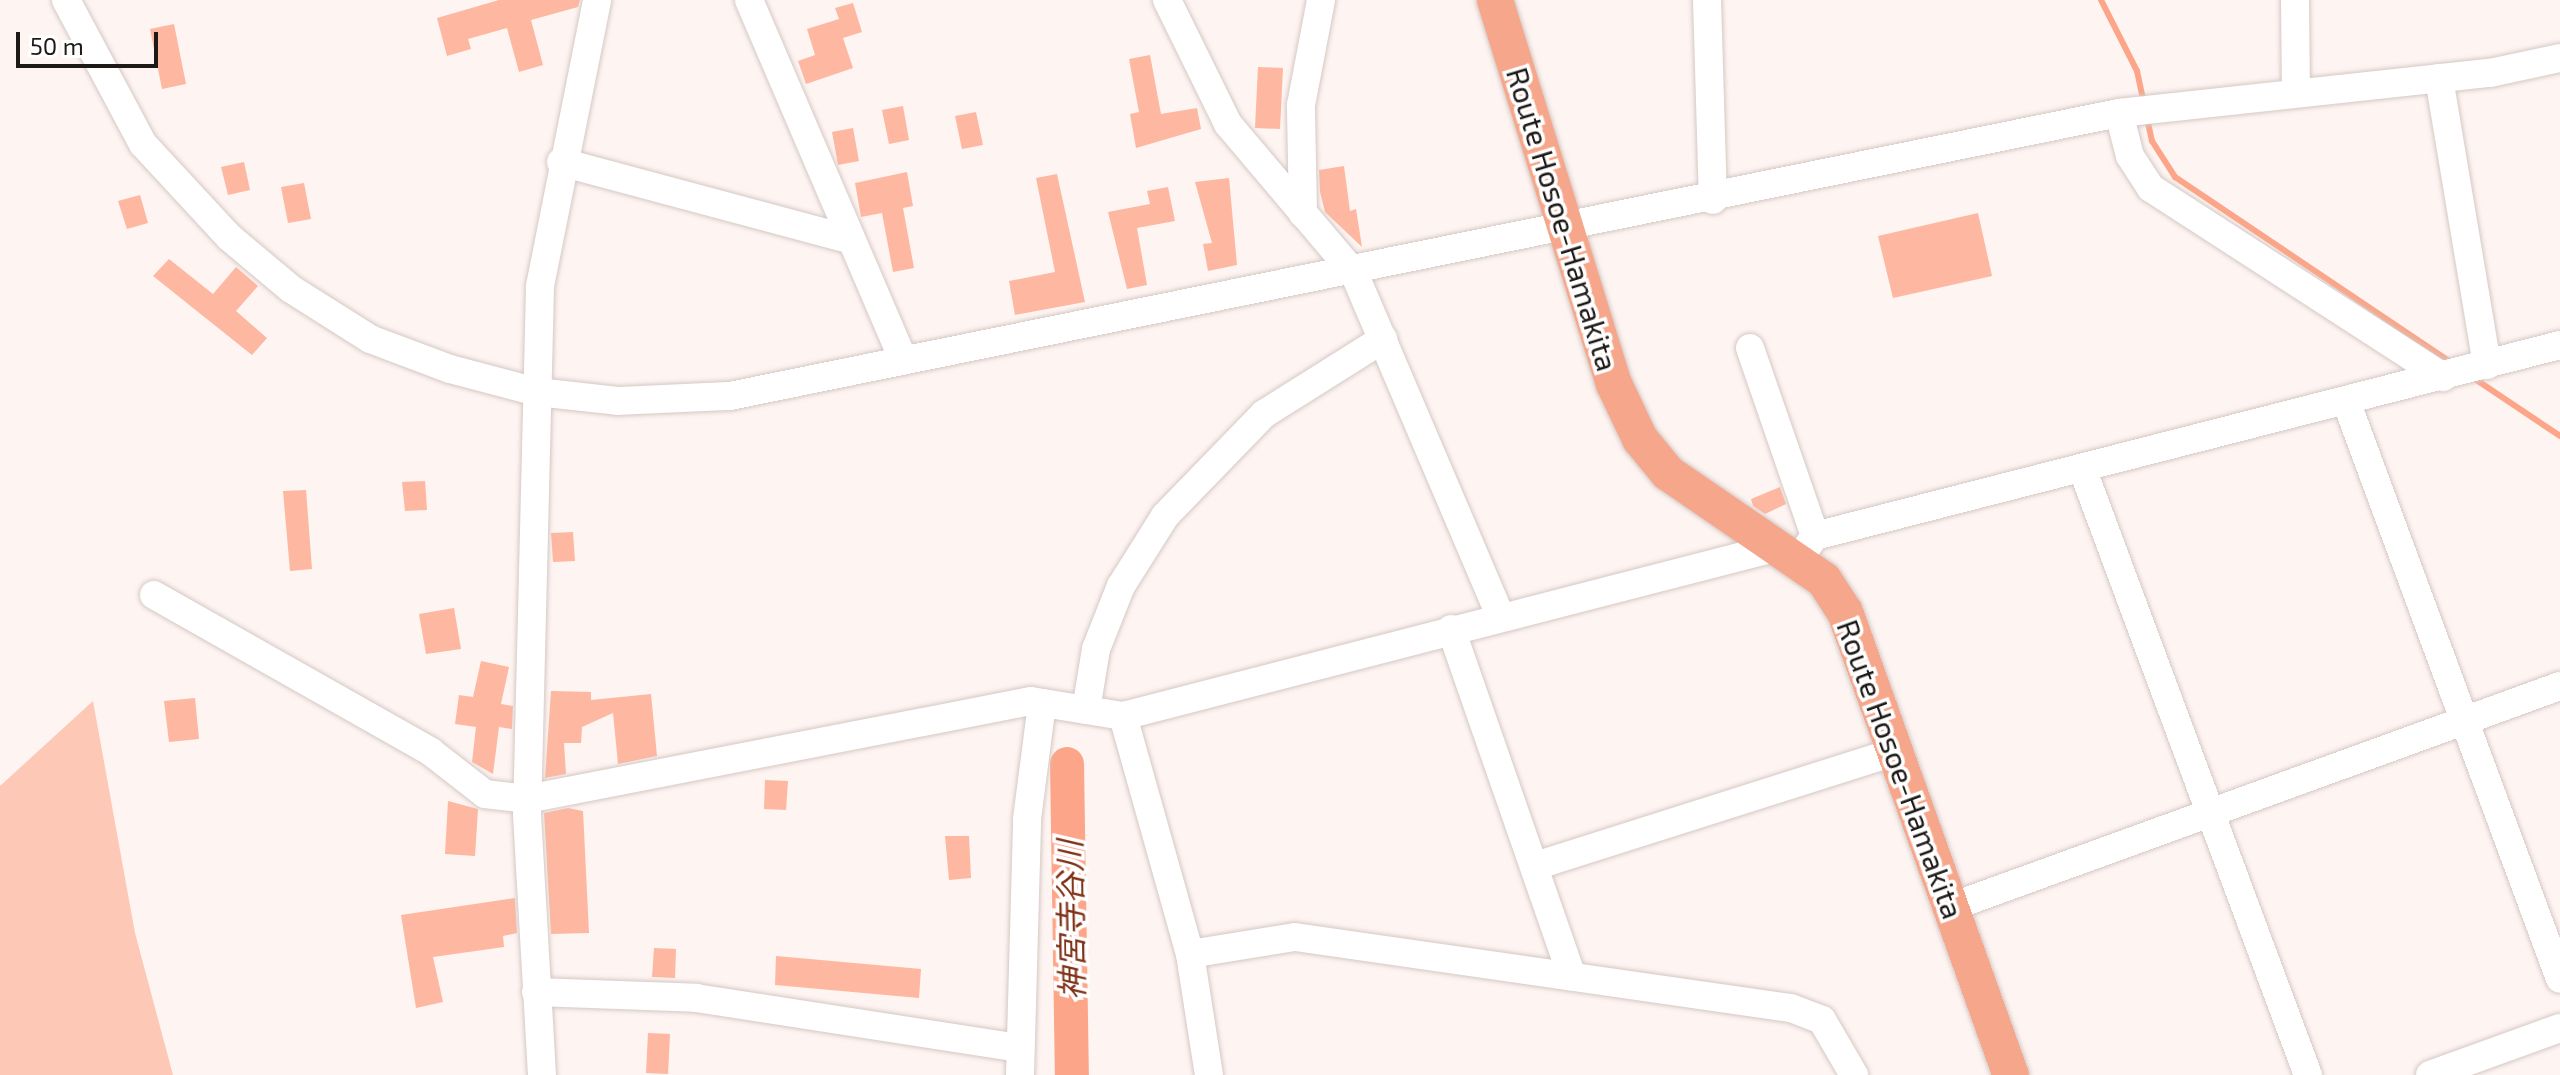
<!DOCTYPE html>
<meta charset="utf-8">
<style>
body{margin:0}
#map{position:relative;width:2560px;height:1075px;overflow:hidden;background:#fef4f1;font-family:"Exo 2","Noto Sans JP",sans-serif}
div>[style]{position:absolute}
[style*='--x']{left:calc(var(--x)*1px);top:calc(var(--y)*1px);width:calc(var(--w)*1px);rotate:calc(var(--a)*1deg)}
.green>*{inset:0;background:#fec8b6}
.stream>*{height:6px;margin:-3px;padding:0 3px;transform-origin:3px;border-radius:3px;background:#fca588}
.river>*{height:34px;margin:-17px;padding:0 17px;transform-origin:17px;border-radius:17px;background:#fca588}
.building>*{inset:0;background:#feb7a0}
.roads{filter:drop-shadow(0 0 2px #d4c8c4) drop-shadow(0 0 2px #d4c8c4)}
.minor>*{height:28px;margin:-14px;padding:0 14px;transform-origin:14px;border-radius:14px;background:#fff}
.major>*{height:36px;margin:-18px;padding:0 18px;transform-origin:18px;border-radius:18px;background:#f6a78b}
span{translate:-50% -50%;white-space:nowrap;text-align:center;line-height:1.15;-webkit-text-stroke:7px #fff;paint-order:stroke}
.street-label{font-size:30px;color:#1d1917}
.water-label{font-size:32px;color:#7f3217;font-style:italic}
.scale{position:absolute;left:16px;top:32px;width:142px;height:36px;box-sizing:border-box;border:4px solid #1d1917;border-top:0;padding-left:10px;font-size:24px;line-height:28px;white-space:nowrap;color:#1d1917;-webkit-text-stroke:6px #fff;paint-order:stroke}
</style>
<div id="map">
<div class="green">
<div style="clip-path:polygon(93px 701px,135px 933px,173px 1075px,0 1075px,0 786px)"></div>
</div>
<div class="stream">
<div style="--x:2101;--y:0;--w:80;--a:63.1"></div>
<div style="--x:2137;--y:71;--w:33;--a:78"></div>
<div style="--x:2147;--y:118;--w:24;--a:78"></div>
<div style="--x:2152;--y:141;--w:43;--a:57.4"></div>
<div style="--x:2175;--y:177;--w:334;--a:33.9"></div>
<div style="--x:2472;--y:377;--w:106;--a:33.8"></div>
</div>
<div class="river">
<div style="--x:1067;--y:764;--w:311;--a:89.1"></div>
</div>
<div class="building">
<div style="clip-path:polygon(499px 0,580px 0,578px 7px,531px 20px,543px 65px,519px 72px,507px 28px,468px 39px,471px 49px,447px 56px,437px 18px)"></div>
<div style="clip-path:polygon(853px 3px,862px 32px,843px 38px,853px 68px,806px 84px,798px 61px,815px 55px,807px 29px,839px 19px,835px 8px)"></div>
<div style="clip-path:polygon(174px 24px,186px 84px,162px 89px,150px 29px)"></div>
<div style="clip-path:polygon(1150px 55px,1161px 114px,1197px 108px,1201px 129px,1136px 148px,1130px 114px,1139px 112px,1129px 59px)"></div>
<div style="clip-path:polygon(1258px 67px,1283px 68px,1280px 129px,1255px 128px)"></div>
<div style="clip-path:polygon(903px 106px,909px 140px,889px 144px,882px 110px)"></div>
<div style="clip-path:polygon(976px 112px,983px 145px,962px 149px,955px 116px)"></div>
<div style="clip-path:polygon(853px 128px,859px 161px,838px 165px,832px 132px)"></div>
<div style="clip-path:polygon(244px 162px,250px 190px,228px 195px,221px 167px)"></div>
<div style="clip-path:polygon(1344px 166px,1350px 211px,1356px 209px,1362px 247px,1325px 212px,1320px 192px,1319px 170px)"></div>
<div style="clip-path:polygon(907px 172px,913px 206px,903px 208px,914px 268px,893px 272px,882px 213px,861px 217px,855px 183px)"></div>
<div style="clip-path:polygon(1057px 174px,1085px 302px,1015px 315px,1009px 281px,1055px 272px,1036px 178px)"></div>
<div style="clip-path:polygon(1229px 178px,1237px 265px,1208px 271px,1203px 244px,1212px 243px,1195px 182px)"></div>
<div style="clip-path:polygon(304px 183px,311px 219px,288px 223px,281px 187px)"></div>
<div style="clip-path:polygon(1168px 187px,1175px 221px,1137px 228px,1147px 285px,1127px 289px,1108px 212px,1150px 204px,1147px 191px)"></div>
<div style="clip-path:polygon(140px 195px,148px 223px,127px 229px,118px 201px)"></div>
<div style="clip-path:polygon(1978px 213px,1992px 276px,1893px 298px,1878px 236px)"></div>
<div style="clip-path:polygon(169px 259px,213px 294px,236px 267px,258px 286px,236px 311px,267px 338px,252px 355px,153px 276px)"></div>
<div style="clip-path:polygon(425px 481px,427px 510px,405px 511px,402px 482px)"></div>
<div style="clip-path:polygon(1780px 487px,1786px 504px,1765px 514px,1753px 506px,1751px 499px)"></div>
<div style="clip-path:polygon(306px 490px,312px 569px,290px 571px,283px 491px)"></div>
<div style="clip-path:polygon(573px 532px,575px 561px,553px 562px,551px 533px)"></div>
<div style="clip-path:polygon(454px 608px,461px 649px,426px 654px,419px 614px)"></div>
<div style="clip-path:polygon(481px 661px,509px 667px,501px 704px,513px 706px,512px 729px,499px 727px,493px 774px,472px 762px,476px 727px,455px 724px,459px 695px,473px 697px)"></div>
<div style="clip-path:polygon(551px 691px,591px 692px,591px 700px,651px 694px,657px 756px,618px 764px,613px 713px,582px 727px,581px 743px,564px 743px,566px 774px,545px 778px)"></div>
<div style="clip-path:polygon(195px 698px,199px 739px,169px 742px,164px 701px)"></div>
<div style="clip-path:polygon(765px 780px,788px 781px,786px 810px,764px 809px)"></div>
<div style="clip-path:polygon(448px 801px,478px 809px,475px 856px,445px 854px)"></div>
<div style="clip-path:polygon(568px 808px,583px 811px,589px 933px,551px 934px,544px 813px)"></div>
<div style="clip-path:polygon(945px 836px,969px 836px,971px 878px,949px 880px)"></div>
<div style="clip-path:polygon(515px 898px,517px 933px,503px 936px,504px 947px,433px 957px,443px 1002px,416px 1008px,401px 915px)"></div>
<div style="clip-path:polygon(654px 948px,676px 949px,675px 978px,652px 977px)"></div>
<div style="clip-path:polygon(776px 956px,921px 969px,919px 998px,775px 985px)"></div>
<div style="clip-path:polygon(648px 1033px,670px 1034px,668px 1074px,646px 1073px)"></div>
</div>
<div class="roads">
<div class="minor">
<div style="--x:66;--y:0;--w:163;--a:61.9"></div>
<div style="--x:143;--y:144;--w:127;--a:47.2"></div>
<div style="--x:229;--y:237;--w:81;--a:40"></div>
<div style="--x:291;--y:289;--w:93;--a:32.3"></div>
<div style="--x:370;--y:339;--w:85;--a:20.6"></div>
<div style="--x:450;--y:369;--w:90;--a:14.8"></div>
<div style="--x:537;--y:392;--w:81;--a:6.3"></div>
<div style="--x:618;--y:401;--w:112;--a:-2.6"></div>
<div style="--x:730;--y:396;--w:1418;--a:-11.52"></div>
<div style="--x:2119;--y:113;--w:373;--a:-6.2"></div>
<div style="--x:2490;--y:73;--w:72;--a:-12.1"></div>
<div style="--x:749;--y:0;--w:391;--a:66.8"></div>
<div style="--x:1167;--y:0;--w:138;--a:63.8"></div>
<div style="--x:1228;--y:124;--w:195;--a:49.8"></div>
<div style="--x:1354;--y:273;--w:372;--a:66.9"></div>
<div style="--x:1707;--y:0;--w:200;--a:88.3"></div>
<div style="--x:2295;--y:0;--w:92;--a:89.4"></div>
<div style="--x:2439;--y:78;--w:291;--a:80.5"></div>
<div style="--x:2119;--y:113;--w:44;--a:75.7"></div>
<div style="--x:2130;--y:156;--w:38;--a:57"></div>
<div style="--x:2151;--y:188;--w:348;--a:32.9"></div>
<div style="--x:561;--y:162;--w:294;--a:15"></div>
<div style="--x:1303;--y:214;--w:109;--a:-91.1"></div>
<div style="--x:1301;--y:105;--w:107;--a:-79.2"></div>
<div style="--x:1750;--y:348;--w:199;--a:70.9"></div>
<div style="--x:2346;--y:401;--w:616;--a:69.68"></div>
<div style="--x:2082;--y:468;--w:648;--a:69.58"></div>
<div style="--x:1798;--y:560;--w:29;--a:-55"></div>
<div style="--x:1815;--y:536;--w:769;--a:-14.38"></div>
<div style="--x:154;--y:595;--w:318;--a:29.5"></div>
<div style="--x:431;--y:752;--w:68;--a:37.9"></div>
<div style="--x:485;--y:794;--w:42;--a:6.8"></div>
<div style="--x:527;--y:799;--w:513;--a:-11"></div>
<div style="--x:1031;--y:701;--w:93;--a:9.3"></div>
<div style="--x:1123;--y:716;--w:676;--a:-14.47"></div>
<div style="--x:1451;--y:629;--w:368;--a:70.8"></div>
<div style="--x:1086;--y:710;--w:62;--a:-80.7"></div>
<div style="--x:1096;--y:649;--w:68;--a:-68.4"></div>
<div style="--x:1121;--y:586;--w:83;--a:-57.8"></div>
<div style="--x:1165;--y:516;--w:142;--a:-45.9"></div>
<div style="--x:1264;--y:414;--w:141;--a:-32.2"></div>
<div style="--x:1123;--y:716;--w:247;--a:74.3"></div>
<div style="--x:1190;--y:954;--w:122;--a:81.1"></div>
<div style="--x:1535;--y:866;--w:377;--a:-17.6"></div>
<div style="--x:1951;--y:907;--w:648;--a:-19.95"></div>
<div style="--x:1190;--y:954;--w:106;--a:-9.2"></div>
<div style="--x:1295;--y:937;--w:501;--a:8.15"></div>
<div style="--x:1791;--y:1008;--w:33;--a:21"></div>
<div style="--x:1822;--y:1020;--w:64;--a:59.8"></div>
<div style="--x:536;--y:992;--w:160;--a:2.1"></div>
<div style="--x:696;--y:998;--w:327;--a:8.8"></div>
<div style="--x:542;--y:1075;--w:259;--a:-93.3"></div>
<div style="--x:527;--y:816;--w:530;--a:-88.59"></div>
<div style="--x:540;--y:286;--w:292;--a:-78.7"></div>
<div style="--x:1020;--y:1075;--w:256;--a:-88.4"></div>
<div style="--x:1027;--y:819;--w:117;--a:-82.6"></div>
<div style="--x:2430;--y:1075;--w:138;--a:-19.9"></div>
</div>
<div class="major">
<div style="--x:1495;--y:0;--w:402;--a:72.8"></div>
<div style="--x:1614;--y:384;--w:61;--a:64.7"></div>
<div style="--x:1640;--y:439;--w:44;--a:50.5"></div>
<div style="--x:1668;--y:473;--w:189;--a:34.4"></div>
<div style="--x:1824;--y:580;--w:38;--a:57"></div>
<div style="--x:1845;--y:612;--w:492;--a:70.3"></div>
</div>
</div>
<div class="street-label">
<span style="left:1563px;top:219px;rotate:73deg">Route Hosoe-Hamakita</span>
<span style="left:1901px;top:769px;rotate:70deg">Route Hosoe-Hamakita</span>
</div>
<div class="water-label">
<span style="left:1070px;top:920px;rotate:-91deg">神宮寺谷川</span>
</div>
<div class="scale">50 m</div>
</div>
